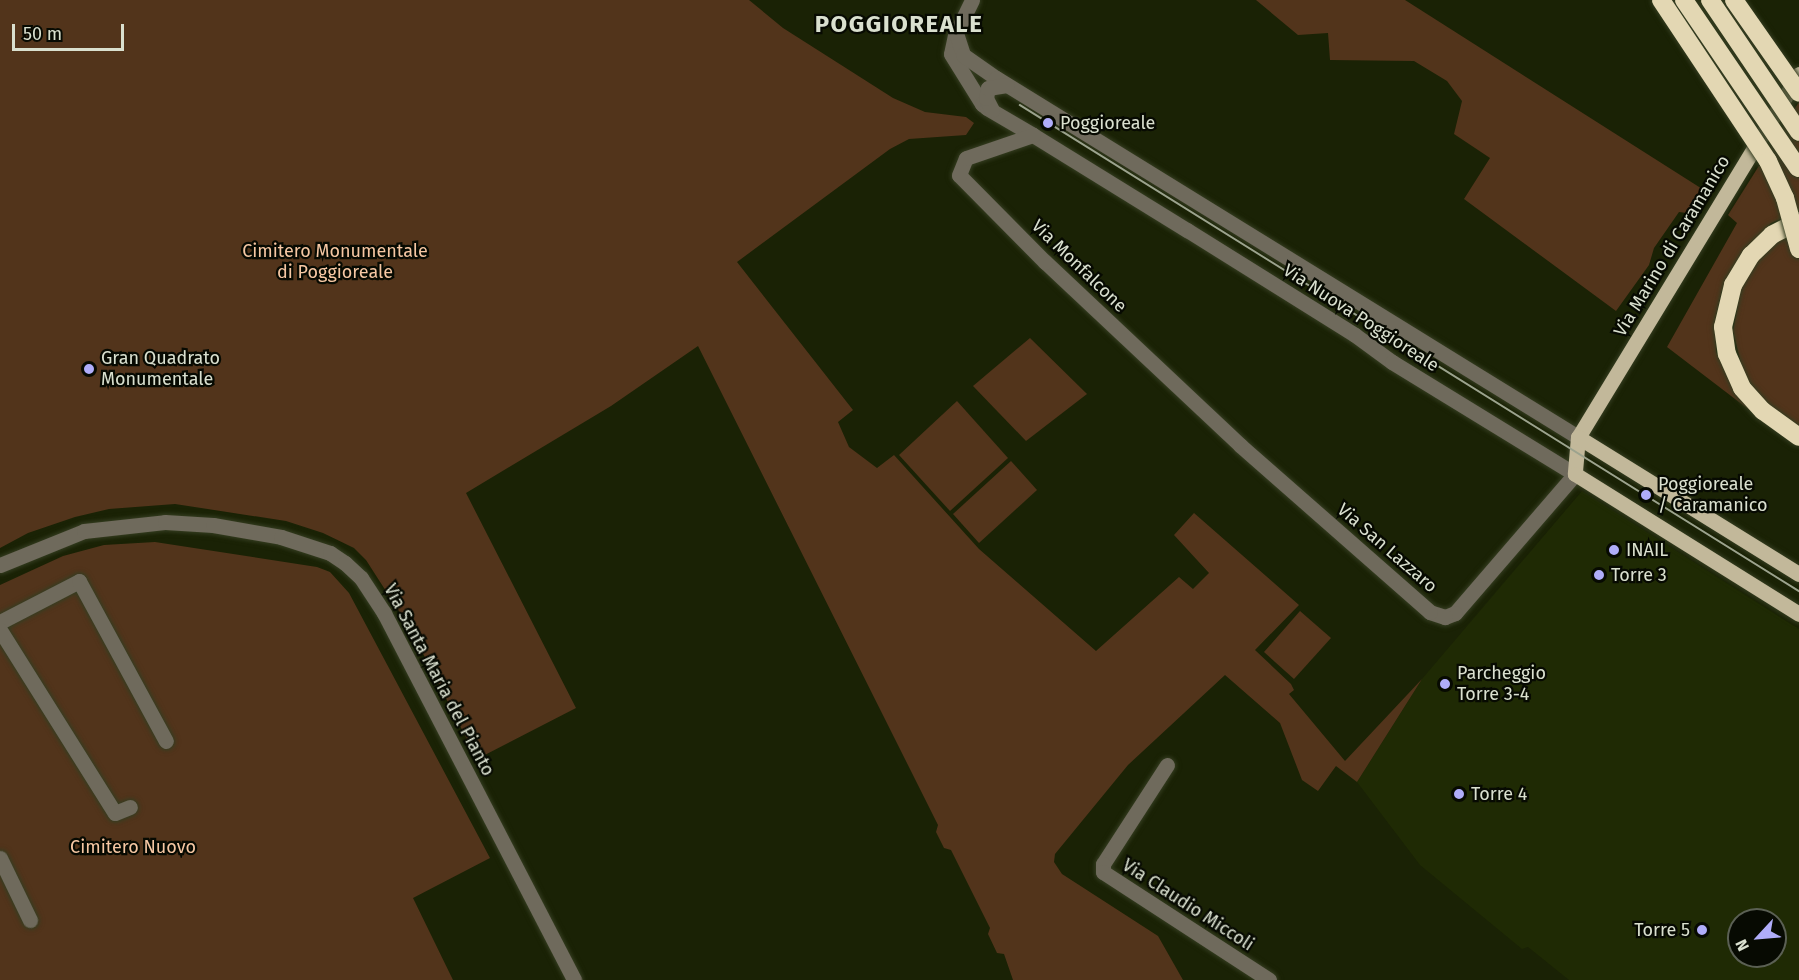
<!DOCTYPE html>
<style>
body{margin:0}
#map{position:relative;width:1799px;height:980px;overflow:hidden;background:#1a2205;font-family:"Fira Sans",sans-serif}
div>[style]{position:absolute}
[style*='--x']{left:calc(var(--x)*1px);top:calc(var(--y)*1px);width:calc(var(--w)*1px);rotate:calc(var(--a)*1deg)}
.built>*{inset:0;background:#1f2a04}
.green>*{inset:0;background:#52341b}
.roads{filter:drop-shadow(0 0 2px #353d21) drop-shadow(0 0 2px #353d21)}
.minor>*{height:15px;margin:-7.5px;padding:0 7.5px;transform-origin:7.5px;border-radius:7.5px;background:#6f6a5c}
.major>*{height:15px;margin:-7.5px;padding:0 7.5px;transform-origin:7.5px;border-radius:7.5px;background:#c2b89a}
.highway>*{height:18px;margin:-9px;padding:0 9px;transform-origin:9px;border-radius:9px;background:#e3d7b3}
.tram>*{height:1.5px;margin:-0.75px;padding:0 0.75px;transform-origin:0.75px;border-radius:0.75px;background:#9ca38e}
.bridges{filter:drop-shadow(0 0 2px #353d21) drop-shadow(0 0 2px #353d21)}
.highway-bridge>*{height:18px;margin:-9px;padding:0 9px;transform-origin:9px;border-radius:9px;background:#e3d7b3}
.dots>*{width:16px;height:16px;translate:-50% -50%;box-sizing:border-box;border:3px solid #070a02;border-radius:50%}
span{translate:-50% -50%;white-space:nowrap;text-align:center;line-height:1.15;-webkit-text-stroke:4.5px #070a02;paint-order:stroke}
.poi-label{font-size:18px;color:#dae0cf}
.left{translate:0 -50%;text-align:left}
.right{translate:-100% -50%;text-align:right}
.street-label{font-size:18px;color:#dae0cf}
.park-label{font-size:18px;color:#f6c7a3}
.district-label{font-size:24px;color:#dae0cf;font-weight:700;letter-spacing:1.5px}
.north{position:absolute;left:1727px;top:908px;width:60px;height:60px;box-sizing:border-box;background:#070a02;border:2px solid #5b6054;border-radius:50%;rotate:244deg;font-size:16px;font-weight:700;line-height:24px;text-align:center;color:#dae0cf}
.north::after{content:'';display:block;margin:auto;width:21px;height:27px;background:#b0adfa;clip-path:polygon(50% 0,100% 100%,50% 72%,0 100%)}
.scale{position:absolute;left:12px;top:24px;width:112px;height:27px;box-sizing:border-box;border:3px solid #dae0cf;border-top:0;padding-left:8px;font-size:18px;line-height:21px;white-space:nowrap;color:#dae0cf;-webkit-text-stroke:4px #070a02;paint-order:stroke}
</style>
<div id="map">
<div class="built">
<div style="clip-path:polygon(evenodd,1582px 491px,1799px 629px,1799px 980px,1569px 980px,1528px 947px,1522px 949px,1420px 865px,1357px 782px,1422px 679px,1582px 491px,1739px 920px,1775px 920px,1775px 956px,1739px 956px,1739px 920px)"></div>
</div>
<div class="green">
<div style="clip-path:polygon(0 0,749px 0,783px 28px,893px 98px,925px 112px,966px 117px,974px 123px,966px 135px,909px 139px,890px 149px,737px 262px,853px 410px,838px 422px,849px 447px,877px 468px,894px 455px,979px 549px,1096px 651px,1179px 577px,1193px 589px,1209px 573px,1174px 535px,1194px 513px,1299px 605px,1255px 650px,1291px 684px,1294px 690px,1289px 694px,1345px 761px,1422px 679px,1357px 782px,1336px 766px,1318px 791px,1302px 780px,1280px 723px,1225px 675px,1128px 765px,1055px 854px,1054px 862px,1062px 874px,1158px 936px,1183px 980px,1013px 980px,1004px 954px,997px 953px,988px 934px,990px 928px,951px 850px,944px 848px,936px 832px,938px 825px,698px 346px,611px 406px,466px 493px,576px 708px,477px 759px,411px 630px,366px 560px,354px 548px,323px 533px,286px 521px,175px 504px,109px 509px,75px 517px,28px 533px,0 548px)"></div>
<div style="clip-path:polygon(1256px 0,1405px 0,1707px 192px,1694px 214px,1679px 212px,1654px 248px,1649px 265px,1616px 311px,1464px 199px,1490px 158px,1454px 134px,1462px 101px,1447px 81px,1414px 61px,1330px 60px,1328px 33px,1298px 35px)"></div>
<div style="clip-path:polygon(1799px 102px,1799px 211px,1771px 223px,1738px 259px,1722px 290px,1715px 320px,1716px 352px,1731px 381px,1745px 379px,1733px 331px,1742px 283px,1752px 266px,1780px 239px,1799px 229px,1799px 442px,1756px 415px,1667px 347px,1737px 223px,1728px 215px)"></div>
<div style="clip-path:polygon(1030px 338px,1087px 394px,1026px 441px,973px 386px)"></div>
<div style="clip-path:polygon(957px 401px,1008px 458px,950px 511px,899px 455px)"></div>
<div style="clip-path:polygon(1011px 461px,1037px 490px,979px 543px,953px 514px)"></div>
<div style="clip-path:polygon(155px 542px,317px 567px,330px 572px,349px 593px,490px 858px,413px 898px,453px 980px,0 980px,0 585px,63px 556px,104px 545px)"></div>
<div style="clip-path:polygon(1300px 611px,1331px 638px,1294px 679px,1264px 652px)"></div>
</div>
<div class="roads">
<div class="minor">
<div style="--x:972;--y:0;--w:39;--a:116"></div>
<div style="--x:955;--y:35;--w:19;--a:102"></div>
<div style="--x:951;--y:54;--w:59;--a:58.2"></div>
<div style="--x:982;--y:104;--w:6;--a:39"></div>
<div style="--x:987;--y:108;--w:53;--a:30.4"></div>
<div style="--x:1033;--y:135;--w:181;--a:31.7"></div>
<div style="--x:1187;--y:230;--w:198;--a:32"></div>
<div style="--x:1355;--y:335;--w:46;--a:36.1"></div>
<div style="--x:1392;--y:362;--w:215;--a:31.5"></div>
<div style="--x:1575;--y:474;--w:184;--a:130.8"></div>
<div style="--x:1455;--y:613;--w:11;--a:158"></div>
<div style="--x:1445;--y:617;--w:16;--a:-162"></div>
<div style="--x:1430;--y:612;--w:253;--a:-138.7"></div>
<div style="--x:1240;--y:445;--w:267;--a:-136.8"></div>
<div style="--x:1045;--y:262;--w:122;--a:-134.7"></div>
<div style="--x:959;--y:175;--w:18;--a:-68"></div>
<div style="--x:966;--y:158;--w:71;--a:-18.9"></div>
<div style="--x:957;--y:36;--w:20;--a:72"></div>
<div style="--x:963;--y:55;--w:40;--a:34.9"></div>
<div style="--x:996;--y:78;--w:684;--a:31.67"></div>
<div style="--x:992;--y:110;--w:13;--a:-117"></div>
<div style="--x:986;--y:98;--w:10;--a:-79"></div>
<div style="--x:988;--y:88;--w:19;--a:-9"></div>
<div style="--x:0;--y:565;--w:91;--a:-22"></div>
<div style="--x:84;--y:531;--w:81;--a:-6.3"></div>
<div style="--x:165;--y:522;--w:48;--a:3.6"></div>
<div style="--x:213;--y:525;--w:69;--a:10"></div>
<div style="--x:281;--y:537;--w:52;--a:18.1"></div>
<div style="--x:330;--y:553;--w:18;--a:34"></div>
<div style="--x:345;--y:563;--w:22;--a:43"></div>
<div style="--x:361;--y:578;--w:42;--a:56.7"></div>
<div style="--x:384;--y:613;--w:413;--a:62.6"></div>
<div style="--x:0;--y:622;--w:89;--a:-27.4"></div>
<div style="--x:79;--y:581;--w:182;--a:61.5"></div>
<div style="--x:0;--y:630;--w:216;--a:57.9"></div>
<div style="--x:115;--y:813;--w:16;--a:-22"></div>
<div style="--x:1167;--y:765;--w:118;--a:122.9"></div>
<div style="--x:1103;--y:864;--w:8;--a:90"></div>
<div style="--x:1103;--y:872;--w:198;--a:33"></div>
<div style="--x:0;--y:858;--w:69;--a:64.2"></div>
</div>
<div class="major">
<div style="--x:1799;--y:74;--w:425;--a:121.3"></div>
<div style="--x:1578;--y:437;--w:37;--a:95"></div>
<div style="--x:1575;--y:474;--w:264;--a:32"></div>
<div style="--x:1578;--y:437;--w:260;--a:31.8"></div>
</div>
<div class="highway">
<div style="--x:1799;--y:221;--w:30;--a:153"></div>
<div style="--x:1772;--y:235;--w:29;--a:136"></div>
<div style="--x:1751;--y:255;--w:35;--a:121"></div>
<div style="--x:1733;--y:285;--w:43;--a:103.4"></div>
<div style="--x:1723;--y:327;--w:27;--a:82"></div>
<div style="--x:1727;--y:354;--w:37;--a:66"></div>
<div style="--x:1742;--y:388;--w:31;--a:48"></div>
<div style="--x:1763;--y:411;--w:44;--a:35.8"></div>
</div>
</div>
<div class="tram">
<div style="--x:1020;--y:105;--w:918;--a:31.96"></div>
</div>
<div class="bridges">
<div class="highway-bridge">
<div style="--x:1661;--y:0;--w:193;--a:56.4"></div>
<div style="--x:1768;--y:161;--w:41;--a:65.3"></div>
<div style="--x:1785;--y:198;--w:53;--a:74.6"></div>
<div style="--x:1684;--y:0;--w:203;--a:55.8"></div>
<div style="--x:1710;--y:0;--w:159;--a:56"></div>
<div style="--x:1734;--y:0;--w:113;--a:55"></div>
</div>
</div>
<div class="dots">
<div style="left:1048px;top:123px;background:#b0adfa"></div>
<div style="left:89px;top:369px;background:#b0adfa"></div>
<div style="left:1646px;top:495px;background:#b0adfa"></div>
<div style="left:1614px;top:550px;background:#b0adfa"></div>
<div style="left:1599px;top:575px;background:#b0adfa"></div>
<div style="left:1445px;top:684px;background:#b0adfa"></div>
<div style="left:1459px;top:794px;background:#b0adfa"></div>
<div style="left:1702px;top:930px;background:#b0adfa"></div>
</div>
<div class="poi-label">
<span class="left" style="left:1060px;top:123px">Poggioreale</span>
<span class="left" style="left:101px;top:369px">Gran Quadrato<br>Monumentale</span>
<span class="left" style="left:1658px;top:495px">Poggioreale<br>/ Caramanico</span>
<span class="left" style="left:1626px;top:550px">INAIL</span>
<span class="left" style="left:1611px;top:575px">Torre 3</span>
<span class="left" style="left:1457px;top:684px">Parcheggio<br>Torre 3-4</span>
<span class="left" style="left:1471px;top:794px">Torre 4</span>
<span class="right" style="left:1690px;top:930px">Torre 5</span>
</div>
<div class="street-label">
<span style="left:1672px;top:246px;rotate:-59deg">Via Marino di Caramanico</span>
<span style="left:1079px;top:266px;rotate:44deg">Via Monfalcone</span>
<span style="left:1361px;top:318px;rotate:33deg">Via Nuova Poggioreale</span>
<span style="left:1387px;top:548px;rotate:41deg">Via San Lazzaro</span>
<span style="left:439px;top:680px;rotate:62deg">Via Santa Maria del Pianto</span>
<span style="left:1188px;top:905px;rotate:33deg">Via Claudio Miccoli</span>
</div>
<div class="park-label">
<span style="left:335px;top:262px">Cimitero Monumentale<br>di Poggioreale</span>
<span style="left:133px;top:847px">Cimitero Nuovo</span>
</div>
<div class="district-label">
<span style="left:899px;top:25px">POGGIOREALE</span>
</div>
<div class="north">N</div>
<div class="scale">50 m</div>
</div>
